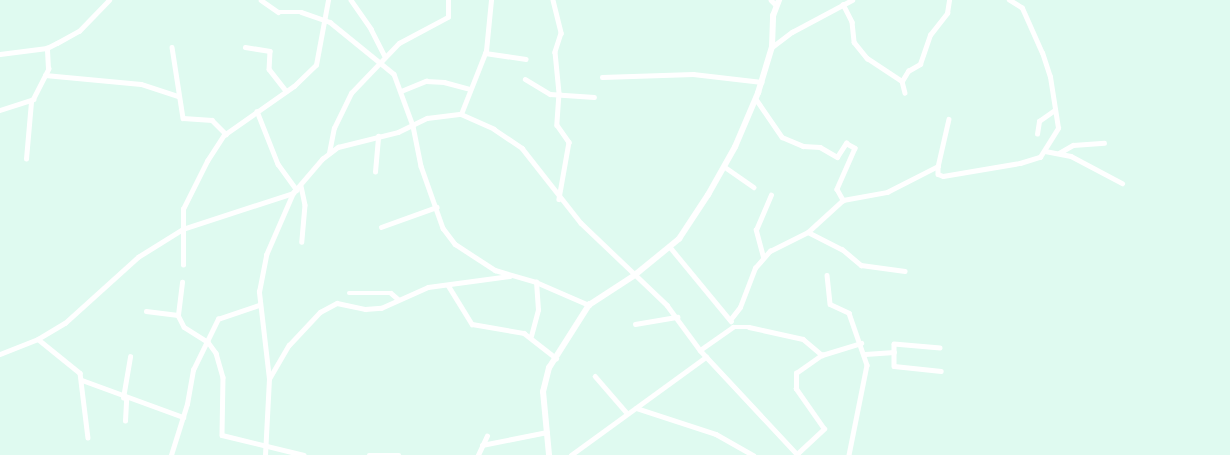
<!DOCTYPE html>
<style>
body{margin:0}
#map{position:relative;width:1230px;height:455px;overflow:hidden;background:#dffaf0;font-family:"Sofia Sans Condensed",sans-serif}
div>[style]{position:absolute}
[style*='--x']{left:calc(var(--x)*1px);top:calc(var(--y)*1px);width:calc(var(--w)*1px);rotate:calc(var(--a)*1deg)}
.minor>*{height:4.5px;margin:-2.25px;padding:0 2.25px;transform-origin:2.25px;border-radius:2.25px;background:#fff}
.tertiary>*{height:5.5px;margin:-2.75px;padding:0 2.75px;transform-origin:2.75px;border-radius:2.75px;background:#fff}
span{translate:-50% -50%;white-space:nowrap;text-align:center;line-height:1.15;-webkit-text-stroke:4px #dffaf0;paint-order:stroke}
</style>
<div id="map">
<div class="minor">
<div style="--x:261;--y:0;--w:21;--a:35"></div>
<div style="--x:278;--y:12;--w:23;--a:0"></div>
<div style="--x:301;--y:12;--w:31;--a:19"></div>
<div style="--x:330;--y:22;--w:82;--a:39.1"></div>
<div style="--x:394;--y:74;--w:55;--a:69.9"></div>
<div style="--x:413;--y:126;--w:41;--a:78.7"></div>
<div style="--x:421;--y:166;--w:66;--a:70.5"></div>
<div style="--x:443;--y:228;--w:20;--a:53"></div>
<div style="--x:455;--y:244;--w:48;--a:33"></div>
<div style="--x:495;--y:270;--w:43;--a:16.3"></div>
<div style="--x:536;--y:282;--w:58;--a:23.5"></div>
<div style="--x:351;--y:0;--w:35;--a:55"></div>
<div style="--x:371;--y:29;--w:29;--a:63"></div>
<div style="--x:553;--y:0;--w:34;--a:76"></div>
<div style="--x:561;--y:33;--w:20;--a:108"></div>
<div style="--x:555;--y:52;--w:41;--a:84.4"></div>
<div style="--x:559;--y:93;--w:32;--a:94"></div>
<div style="--x:557;--y:125;--w:21;--a:55"></div>
<div style="--x:569;--y:142;--w:58;--a:100"></div>
<div style="--x:771;--y:0;--w:7;--a:45"></div>
<div style="--x:843;--y:4;--w:20;--a:63"></div>
<div style="--x:852;--y:22;--w:20;--a:84"></div>
<div style="--x:854;--y:42;--w:21;--a:51"></div>
<div style="--x:867;--y:58;--w:42;--a:33.3"></div>
<div style="--x:902;--y:81;--w:12;--a:76"></div>
<div style="--x:172;--y:47;--w:72;--a:81.2"></div>
<div style="--x:183;--y:118;--w:29;--a:4"></div>
<div style="--x:212;--y:120;--w:20;--a:45"></div>
<div style="--x:245;--y:47;--w:25;--a:9"></div>
<div style="--x:270;--y:51;--w:18;--a:93"></div>
<div style="--x:269;--y:69;--w:28;--a:52"></div>
<div style="--x:772;--y:47;--w:25;--a:-37"></div>
<div style="--x:792;--y:32;--w:68;--a:-28.1"></div>
<div style="--x:485;--y:53;--w:41;--a:8.3"></div>
<div style="--x:0;--y:54;--w:47;--a:-7.3"></div>
<div style="--x:47;--y:48;--w:11;--a:-27"></div>
<div style="--x:57;--y:43;--w:25;--a:-29"></div>
<div style="--x:79;--y:31;--w:43;--a:-45.9"></div>
<div style="--x:45;--y:75;--w:96;--a:5.4"></div>
<div style="--x:141;--y:84;--w:38;--a:18"></div>
<div style="--x:602;--y:77;--w:91;--a:-1.9"></div>
<div style="--x:693;--y:74;--w:69;--a:6.6"></div>
<div style="--x:525;--y:79;--w:29;--a:31"></div>
<div style="--x:550;--y:94;--w:44;--a:3.9"></div>
<div style="--x:902;--y:81;--w:12;--a:-59"></div>
<div style="--x:908;--y:71;--w:14;--a:-30"></div>
<div style="--x:920;--y:64;--w:31;--a:-71"></div>
<div style="--x:930;--y:35;--w:28;--a:-52"></div>
<div style="--x:947;--y:13;--w:13;--a:-81"></div>
<div style="--x:401;--y:91;--w:27;--a:-22"></div>
<div style="--x:426;--y:81;--w:18;--a:3"></div>
<div style="--x:444;--y:82;--w:27;--a:15"></div>
<div style="--x:756;--y:99;--w:46;--a:55.6"></div>
<div style="--x:782;--y:137;--w:23;--a:23"></div>
<div style="--x:803;--y:146;--w:17;--a:3"></div>
<div style="--x:820;--y:147;--w:20;--a:30"></div>
<div style="--x:837;--y:157;--w:17;--a:-57"></div>
<div style="--x:846;--y:143;--w:10;--a:29"></div>
<div style="--x:855;--y:148;--w:45;--a:113.7"></div>
<div style="--x:837;--y:189;--w:13;--a:61"></div>
<div style="--x:0;--y:110;--w:35;--a:-18"></div>
<div style="--x:33;--y:99;--w:34;--a:-63"></div>
<div style="--x:48;--y:69;--w:21;--a:-93"></div>
<div style="--x:257;--y:111;--w:57;--a:68.4"></div>
<div style="--x:278;--y:164;--w:32;--a:54"></div>
<div style="--x:461;--y:114;--w:68;--a:-68.4"></div>
<div style="--x:486;--y:51;--w:51;--a:-84.4"></div>
<div style="--x:949;--y:119;--w:49;--a:102.9"></div>
<div style="--x:938;--y:167;--w:7;--a:90"></div>
<div style="--x:938;--y:174;--w:5;--a:22"></div>
<div style="--x:943;--y:176;--w:78;--a:-9.6"></div>
<div style="--x:1020;--y:163;--w:21;--a:-17"></div>
<div style="--x:1040;--y:157;--w:34;--a:-58"></div>
<div style="--x:1058;--y:128;--w:52;--a:-98.9"></div>
<div style="--x:1050;--y:77;--w:25;--a:-108"></div>
<div style="--x:1042;--y:53;--w:49;--a:-114"></div>
<div style="--x:1022;--y:8;--w:15;--a:-148"></div>
<div style="--x:1037;--y:134;--w:13;--a:-81"></div>
<div style="--x:1039;--y:121;--w:19;--a:-35"></div>
<div style="--x:1045;--y:151;--w:26;--a:11"></div>
<div style="--x:1071;--y:156;--w:58;--a:27.9"></div>
<div style="--x:329;--y:153;--w:25;--a:-79"></div>
<div style="--x:334;--y:128;--w:39;--a:-64"></div>
<div style="--x:351;--y:93;--w:69;--a:-46.2"></div>
<div style="--x:399;--y:43;--w:55;--a:-28"></div>
<div style="--x:448;--y:17;--w:17;--a:-90"></div>
<div style="--x:1059;--y:153;--w:16;--a:-30"></div>
<div style="--x:1073;--y:145;--w:31;--a:-4"></div>
<div style="--x:26;--y:159;--w:57;--a:-85"></div>
<div style="--x:725;--y:167;--w:35;--a:35"></div>
<div style="--x:375;--y:172;--w:36;--a:-85"></div>
<div style="--x:301;--y:186;--w:19;--a:78"></div>
<div style="--x:305;--y:205;--w:37;--a:95"></div>
<div style="--x:381;--y:227;--w:59;--a:-19.7"></div>
<div style="--x:808;--y:232;--w:38;--a:27"></div>
<div style="--x:842;--y:249;--w:25;--a:40"></div>
<div style="--x:861;--y:265;--w:44;--a:7.8"></div>
<div style="--x:670;--y:247;--w:96;--a:50.5"></div>
<div style="--x:763;--y:257;--w:28;--a:-105"></div>
<div style="--x:756;--y:230;--w:38;--a:-67"></div>
<div style="--x:183;--y:265;--w:56;--a:-90"></div>
<div style="--x:183;--y:209;--w:54;--a:-63.4"></div>
<div style="--x:207;--y:161;--w:31;--a:-57"></div>
<div style="--x:224;--y:135;--w:85;--a:-35"></div>
<div style="--x:294;--y:86;--w:30;--a:-44"></div>
<div style="--x:316;--y:65;--w:66;--a:-79.5"></div>
<div style="--x:827;--y:275;--w:29;--a:84"></div>
<div style="--x:830;--y:304;--w:21;--a:25"></div>
<div style="--x:849;--y:313;--w:55;--a:70.9"></div>
<div style="--x:867;--y:365;--w:92;--a:101.3"></div>
<div style="--x:448;--y:285;--w:46;--a:58.4"></div>
<div style="--x:472;--y:324;--w:53;--a:9.8"></div>
<div style="--x:524;--y:333;--w:41;--a:38"></div>
<div style="--x:349;--y:293;--w:42;--a:0"></div>
<div style="--x:391;--y:293;--w:9;--a:41"></div>
<div style="--x:146;--y:311;--w:32;--a:7"></div>
<div style="--x:178;--y:315;--w:13;--a:63"></div>
<div style="--x:184;--y:327;--w:28;--a:32"></div>
<div style="--x:208;--y:342;--w:14;--a:54"></div>
<div style="--x:216;--y:353;--w:25;--a:74"></div>
<div style="--x:223;--y:377;--w:58;--a:91"></div>
<div style="--x:222;--y:435;--w:84;--a:13.7"></div>
<div style="--x:178;--y:315;--w:33;--a:-83"></div>
<div style="--x:730;--y:320;--w:16;--a:-52"></div>
<div style="--x:740;--y:307;--w:42;--a:-69"></div>
<div style="--x:755;--y:268;--w:23;--a:-49"></div>
<div style="--x:770;--y:251;--w:42;--a:-26.6"></div>
<div style="--x:808;--y:232;--w:47;--a:-42.4"></div>
<div style="--x:843;--y:200;--w:45;--a:-10.3"></div>
<div style="--x:887;--y:192;--w:57;--a:-27"></div>
<div style="--x:635;--y:324;--w:43;--a:-9.5"></div>
<div style="--x:531;--y:336;--w:27;--a:-75"></div>
<div style="--x:538;--y:310;--w:28;--a:-94"></div>
<div style="--x:38;--y:339;--w:54;--a:39"></div>
<div style="--x:80;--y:373;--w:65;--a:83"></div>
<div style="--x:940;--y:348;--w:46;--a:-175"></div>
<div style="--x:894;--y:344;--w:22;--a:90"></div>
<div style="--x:894;--y:366;--w:47;--a:6.1"></div>
<div style="--x:700;--y:350;--w:40;--a:-34.9"></div>
<div style="--x:733;--y:327;--w:16;--a:0"></div>
<div style="--x:749;--y:327;--w:55;--a:12.5"></div>
<div style="--x:803;--y:339;--w:25;--a:40"></div>
<div style="--x:0;--y:354;--w:41;--a:-21.5"></div>
<div style="--x:38;--y:339;--w:31;--a:-31"></div>
<div style="--x:65;--y:323;--w:98;--a:-42.1"></div>
<div style="--x:138;--y:257;--w:53;--a:-31.9"></div>
<div style="--x:183;--y:229;--w:116;--a:-18.1"></div>
<div style="--x:865;--y:354;--w:29;--a:-4"></div>
<div style="--x:595;--y:376;--w:49;--a:49.1"></div>
<div style="--x:269;--y:379;--w:88;--a:-96.6"></div>
<div style="--x:259;--y:292;--w:38;--a:-79"></div>
<div style="--x:266;--y:255;--w:68;--a:-66.5"></div>
<div style="--x:293;--y:193;--w:45;--a:-49.5"></div>
<div style="--x:322;--y:159;--w:20;--a:-37"></div>
<div style="--x:338;--y:147;--w:62;--a:-14"></div>
<div style="--x:398;--y:132;--w:32;--a:-26"></div>
<div style="--x:427;--y:118;--w:34;--a:-7"></div>
<div style="--x:461;--y:114;--w:36;--a:24"></div>
<div style="--x:494;--y:129;--w:34;--a:34"></div>
<div style="--x:522;--y:148;--w:95;--a:51.8"></div>
<div style="--x:581;--y:223;--w:119;--a:43.6"></div>
<div style="--x:667;--y:305;--w:56;--a:53.7"></div>
<div style="--x:700;--y:350;--w:144;--a:47"></div>
<div style="--x:82;--y:380;--w:108;--a:20.1"></div>
<div style="--x:123;--y:398;--w:42;--a:-80.3"></div>
<div style="--x:636;--y:408;--w:84;--a:18"></div>
<div style="--x:716;--y:434;--w:43;--a:29.6"></div>
<div style="--x:125;--y:421;--w:22;--a:-87"></div>
<div style="--x:482;--y:445;--w:66;--a:-11.3"></div>
<div style="--x:797;--y:454;--w:37;--a:-43"></div>
<div style="--x:824;--y:429;--w:49;--a:-125"></div>
<div style="--x:796;--y:389;--w:16;--a:-90"></div>
<div style="--x:796;--y:373;--w:32;--a:-35"></div>
<div style="--x:822;--y:355;--w:41;--a:-17.1"></div>
<div style="--x:171;--y:455;--w:53;--a:-72.6"></div>
<div style="--x:187;--y:404;--w:35;--a:-80"></div>
<div style="--x:193;--y:370;--w:57;--a:-63.9"></div>
<div style="--x:218;--y:319;--w:43;--a:-18.9"></div>
<div style="--x:265;--y:455;--w:76;--a:-87"></div>
<div style="--x:269;--y:379;--w:39;--a:-60"></div>
<div style="--x:289;--y:345;--w:45;--a:-46.8"></div>
<div style="--x:320;--y:312;--w:19;--a:-28"></div>
<div style="--x:337;--y:303;--w:29;--a:12"></div>
<div style="--x:365;--y:309;--w:16;--a:-4"></div>
<div style="--x:381;--y:308;--w:51;--a:-24.1"></div>
<div style="--x:428;--y:287;--w:82;--a:-7.7"></div>
<div style="--x:369;--y:455;--w:30;--a:0"></div>
<div style="--x:478;--y:455;--w:21;--a:-65"></div>
<div style="--x:571;--y:455;--w:167;--a:-36"></div>
</div>
<div class="tertiary">
<div style="--x:549;--y:455;--w:63;--a:-95.4"></div>
<div style="--x:543;--y:392;--w:25;--a:-76"></div>
<div style="--x:549;--y:368;--w:75;--a:-57.6"></div>
<div style="--x:589;--y:305;--w:55;--a:-33.1"></div>
<div style="--x:635;--y:275;--w:57;--a:-39.3"></div>
<div style="--x:679;--y:239;--w:53;--a:-56.6"></div>
<div style="--x:708;--y:195;--w:55;--a:-60.6"></div>
<div style="--x:735;--y:147;--w:59;--a:-66.9"></div>
<div style="--x:758;--y:93;--w:48;--a:-73.1"></div>
<div style="--x:772;--y:47;--w:31;--a:-88"></div>
<div style="--x:773;--y:16;--w:17;--a:-69"></div>
</div>
</div>
